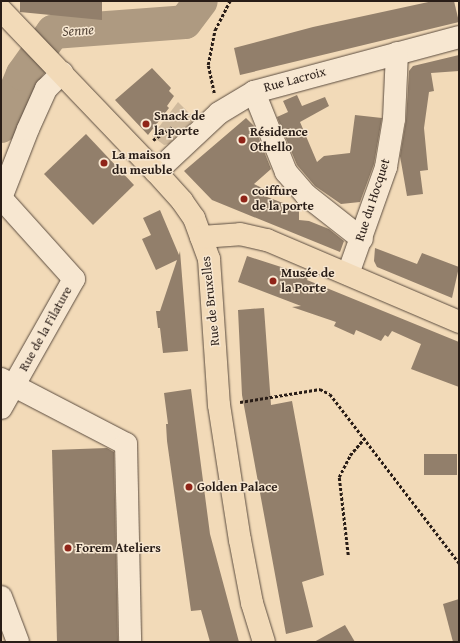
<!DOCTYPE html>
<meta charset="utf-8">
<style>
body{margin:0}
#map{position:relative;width:460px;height:643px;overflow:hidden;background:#f2dab8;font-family:"Gentium Book Plus",serif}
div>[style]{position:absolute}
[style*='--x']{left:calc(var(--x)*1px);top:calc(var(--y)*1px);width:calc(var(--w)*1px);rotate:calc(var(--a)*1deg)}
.green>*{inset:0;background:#d0ba9d}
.river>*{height:34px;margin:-17px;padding:0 17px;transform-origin:17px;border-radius:17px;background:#ae9a81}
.building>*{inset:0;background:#927f6b}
.path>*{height:2.5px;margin-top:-1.25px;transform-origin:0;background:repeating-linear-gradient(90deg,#291d17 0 3px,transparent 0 5px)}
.roads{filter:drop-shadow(0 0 1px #5b4c3f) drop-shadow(0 0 1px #5b4c3f)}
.minor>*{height:22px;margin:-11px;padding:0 11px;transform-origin:11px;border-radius:11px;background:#f7e7d1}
.major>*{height:22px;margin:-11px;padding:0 11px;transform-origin:11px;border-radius:11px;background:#f2dab8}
.dots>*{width:11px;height:11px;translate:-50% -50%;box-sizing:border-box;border:2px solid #f7e7d1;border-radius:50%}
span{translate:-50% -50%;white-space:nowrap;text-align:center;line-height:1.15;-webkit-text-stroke:3px #f7e7d1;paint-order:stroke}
.street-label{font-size:13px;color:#291d17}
.poi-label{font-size:13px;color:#291d17;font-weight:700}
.left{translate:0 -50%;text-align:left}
.water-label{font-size:14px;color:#58493c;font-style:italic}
.frame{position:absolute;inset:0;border:2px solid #291d17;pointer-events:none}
</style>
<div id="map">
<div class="green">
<div style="clip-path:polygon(178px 102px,195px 119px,169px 144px,164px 145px,152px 136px)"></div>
</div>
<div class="river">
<div style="--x:1;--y:126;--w:56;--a:-67.1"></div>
<div style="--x:23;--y:74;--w:52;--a:-54.5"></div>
<div style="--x:53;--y:32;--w:132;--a:-4.3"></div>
<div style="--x:185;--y:22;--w:26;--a:-53"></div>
</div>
<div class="building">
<div style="clip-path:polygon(20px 1px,102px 1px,102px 20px,20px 12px)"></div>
<div style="clip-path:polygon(433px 1px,454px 1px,459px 22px,240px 75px,234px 48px,313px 27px)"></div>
<div style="clip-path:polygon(459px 55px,459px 71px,431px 73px,434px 91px,429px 92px,424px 128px,428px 170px,420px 171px,423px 194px,407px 196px,400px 156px,406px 120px,409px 71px,413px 66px)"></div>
<div style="clip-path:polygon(152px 68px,171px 88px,169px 91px,174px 96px,167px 106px,169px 108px,148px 135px,115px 100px)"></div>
<div style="clip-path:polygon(297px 95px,302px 106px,325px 97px,329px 106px,300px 122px,317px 162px,324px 156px,350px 153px,355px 115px,382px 118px,374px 164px,360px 202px,341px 204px,315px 186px,297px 165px,277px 117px,288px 112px,283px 101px)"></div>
<div style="clip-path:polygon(246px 118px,254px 126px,271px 169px,254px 184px,264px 189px,259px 194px,299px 209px,299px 220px,309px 221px,329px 229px,344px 241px,340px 252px,212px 200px,184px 171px)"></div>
<div style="clip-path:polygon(86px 134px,134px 185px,93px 225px,44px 174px)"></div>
<div style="clip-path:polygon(160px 210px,179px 255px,180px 251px,188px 351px,163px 353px,160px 328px,158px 328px,156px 311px,160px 311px,177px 260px,156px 270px,142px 239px,151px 235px,143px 218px)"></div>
<div style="clip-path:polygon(375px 248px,417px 264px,422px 253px,459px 267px,452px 298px,377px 267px,374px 261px)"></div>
<div style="clip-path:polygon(247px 256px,309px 276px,307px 280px,459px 342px,459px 387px,411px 369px,421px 344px,392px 331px,388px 337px,385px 335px,381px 341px,356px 330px,354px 335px,334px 326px,336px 322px,292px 307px,301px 306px,238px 282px)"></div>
<div style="clip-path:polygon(264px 308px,271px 405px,292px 401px,324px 575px,302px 582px,313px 627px,286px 634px,242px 395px,238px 310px)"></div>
<div style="clip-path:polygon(191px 389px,210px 534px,239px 642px,210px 642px,201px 610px,191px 611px,167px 441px,166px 424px,168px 424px,164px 393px)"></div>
<div style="clip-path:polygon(107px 448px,114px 452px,118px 642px,57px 642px,52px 450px)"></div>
<div style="clip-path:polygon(424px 454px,457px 454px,457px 475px,424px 475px)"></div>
<div style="clip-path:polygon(459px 599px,459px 642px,453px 642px,443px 604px)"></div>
<div style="clip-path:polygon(345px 625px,355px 642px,314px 642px)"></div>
</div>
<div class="path">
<div style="--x:214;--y:93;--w:29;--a:-102"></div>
<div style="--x:208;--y:65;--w:36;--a:-79"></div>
<div style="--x:215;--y:30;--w:33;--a:-63"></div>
<div style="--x:153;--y:140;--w:23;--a:-34"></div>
<div style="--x:240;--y:402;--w:81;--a:-9.2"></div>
<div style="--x:320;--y:389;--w:11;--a:27"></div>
<div style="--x:330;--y:394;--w:213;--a:52.6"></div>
<div style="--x:348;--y:555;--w:79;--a:-96.6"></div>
<div style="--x:339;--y:477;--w:25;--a:-63"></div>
<div style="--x:350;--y:455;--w:23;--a:-49"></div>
</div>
<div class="roads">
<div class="minor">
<div style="--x:254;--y:92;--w:86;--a:68.2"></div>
<div style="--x:286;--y:172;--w:30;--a:49"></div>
<div style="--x:306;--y:195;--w:71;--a:38.2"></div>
<div style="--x:156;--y:172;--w:86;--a:-43.1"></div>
<div style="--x:219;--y:113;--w:41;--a:-31"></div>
<div style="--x:254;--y:92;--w:212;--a:-15"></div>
<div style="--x:348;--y:274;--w:114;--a:-70.4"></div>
<div style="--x:386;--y:167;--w:49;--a:-80.5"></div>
<div style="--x:394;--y:119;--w:66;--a:-87.4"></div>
<div style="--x:1;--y:379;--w:141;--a:27.5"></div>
<div style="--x:126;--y:444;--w:198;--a:88.8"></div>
<div style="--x:1;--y:408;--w:148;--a:-60.5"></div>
<div style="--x:74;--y:279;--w:109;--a:-132"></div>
<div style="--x:1;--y:198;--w:74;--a:-68.6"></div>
<div style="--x:28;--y:129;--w:44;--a:-65.8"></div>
<div style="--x:46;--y:89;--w:23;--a:-45"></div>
<div style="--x:1;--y:597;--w:48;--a:69.3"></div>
</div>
<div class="major">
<div style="--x:1;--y:10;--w:224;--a:46.3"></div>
<div style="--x:156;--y:172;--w:39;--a:48"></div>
<div style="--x:182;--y:201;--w:21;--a:55"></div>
<div style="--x:194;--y:218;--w:44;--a:69.9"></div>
<div style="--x:209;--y:259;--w:146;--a:86.1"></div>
<div style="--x:219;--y:405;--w:137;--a:81.2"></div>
<div style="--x:240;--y:540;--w:64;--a:79.2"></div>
<div style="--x:252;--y:603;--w:41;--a:72.9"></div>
<div style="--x:201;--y:237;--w:39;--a:-4"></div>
<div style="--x:240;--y:234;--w:28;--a:13"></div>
<div style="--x:267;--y:240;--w:209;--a:23.1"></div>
</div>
</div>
<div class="dots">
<div style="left:146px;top:124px;background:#8f2418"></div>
<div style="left:242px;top:140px;background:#8f2418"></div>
<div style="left:104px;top:163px;background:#8f2418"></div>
<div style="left:244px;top:199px;background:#8f2418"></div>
<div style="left:273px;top:281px;background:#8f2418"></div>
<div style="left:189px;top:487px;background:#8f2418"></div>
<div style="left:68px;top:548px;background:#8f2418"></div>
</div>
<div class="street-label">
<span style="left:295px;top:80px;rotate:-15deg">Rue Lacroix</span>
<span style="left:373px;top:200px;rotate:-72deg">Rue du Hocquet</span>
<span style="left:211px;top:301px;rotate:-96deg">Rue de Bruxelles</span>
<span style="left:46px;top:329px;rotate:-61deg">Rue de la Filature</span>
</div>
<div class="poi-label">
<span class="left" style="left:154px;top:124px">Snack de<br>la porte</span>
<span class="left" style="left:250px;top:140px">Résidence<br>Othello</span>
<span class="left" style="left:112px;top:163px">La maison<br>du meuble</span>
<span class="left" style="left:252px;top:199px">coiffure<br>de la porte</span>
<span class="left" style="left:281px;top:281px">Musée de<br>la Porte</span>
<span class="left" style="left:197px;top:487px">Golden Palace</span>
<span class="left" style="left:76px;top:548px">Forem Ateliers</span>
</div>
<div class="water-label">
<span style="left:78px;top:30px;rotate:-4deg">Senne</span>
</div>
<div class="frame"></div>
</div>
